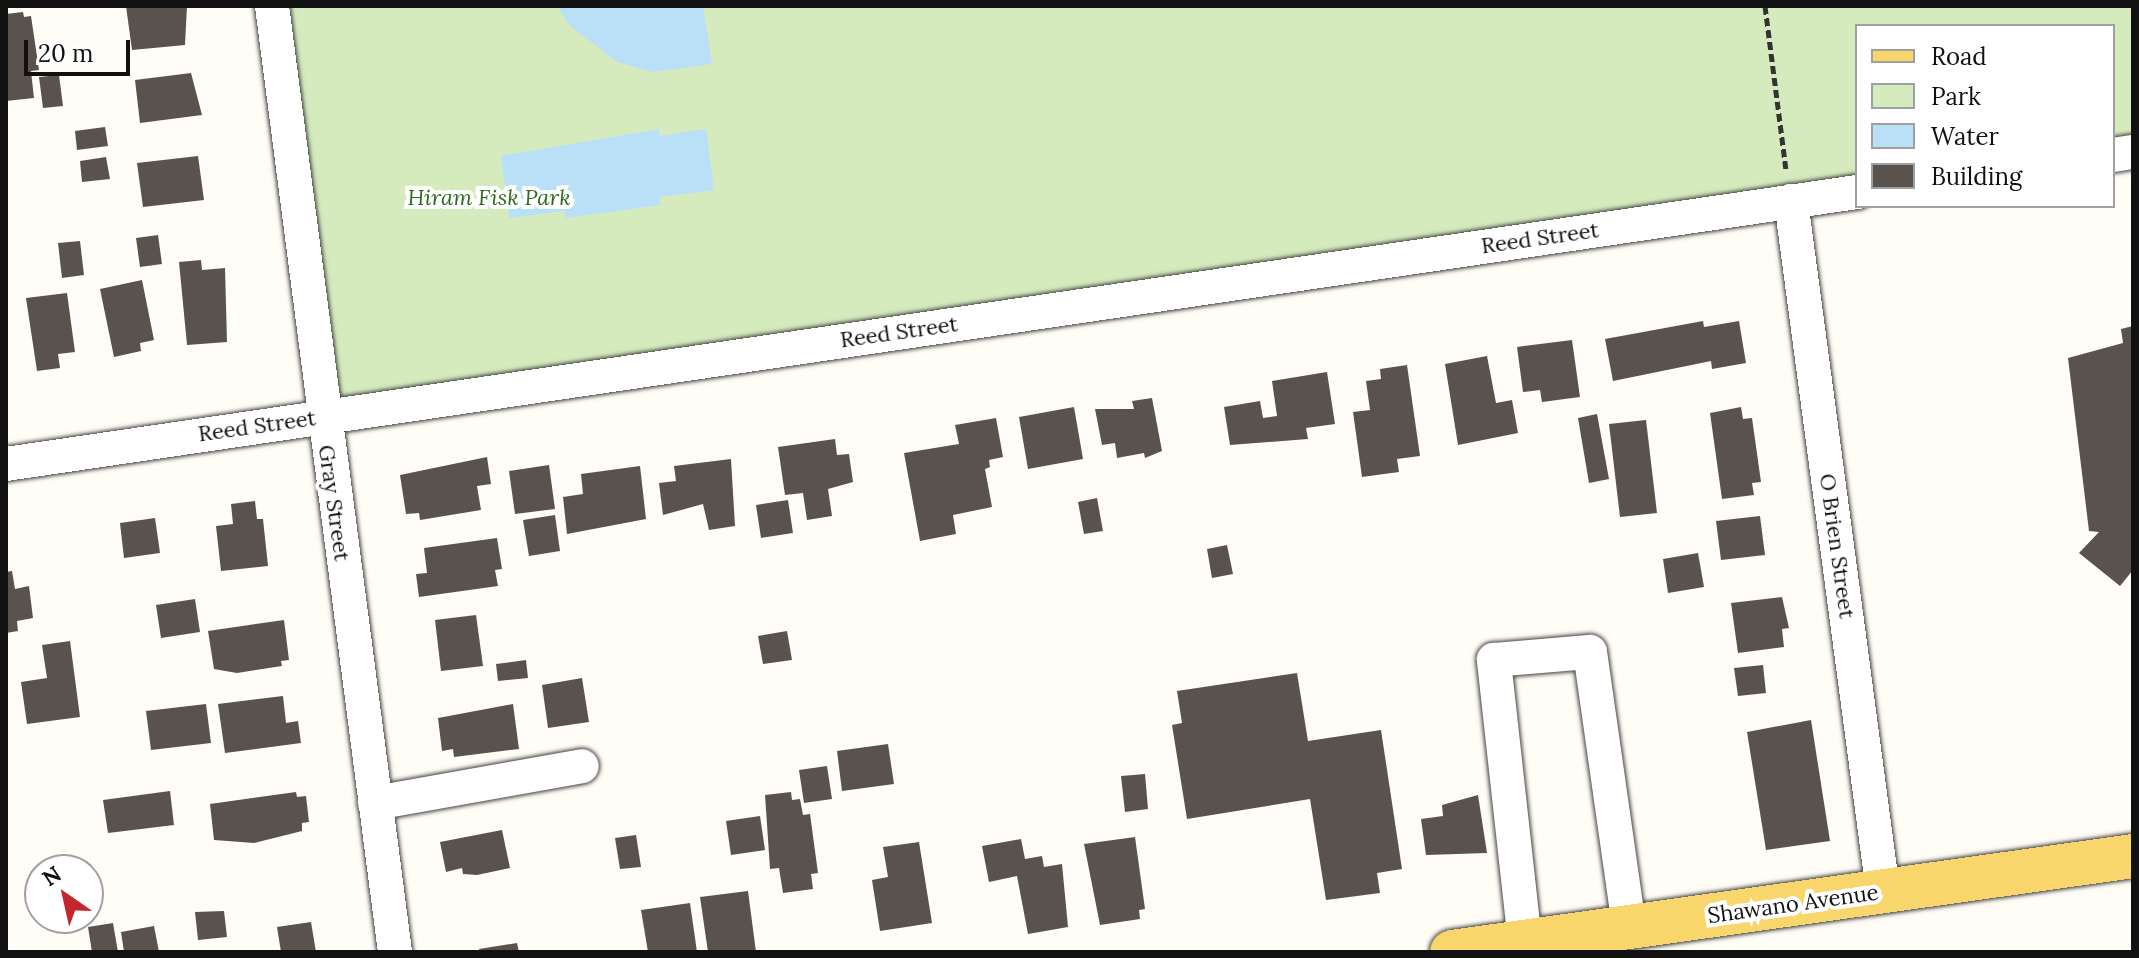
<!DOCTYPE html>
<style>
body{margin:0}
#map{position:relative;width:2139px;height:958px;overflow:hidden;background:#fffdf5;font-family:Lora,serif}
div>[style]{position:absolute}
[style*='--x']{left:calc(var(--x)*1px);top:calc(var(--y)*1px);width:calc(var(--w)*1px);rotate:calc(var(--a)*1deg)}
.green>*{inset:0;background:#d5ebbd}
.water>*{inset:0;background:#b9e0f7}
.building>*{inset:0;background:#5a524d}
.path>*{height:5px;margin-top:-2.5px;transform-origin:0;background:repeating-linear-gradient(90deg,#333 0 8px,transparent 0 12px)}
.roads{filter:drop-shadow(0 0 2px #444) drop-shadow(0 0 2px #444)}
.minor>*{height:34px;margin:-17px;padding:0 17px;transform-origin:17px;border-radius:17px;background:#fff}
.major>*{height:44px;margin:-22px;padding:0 22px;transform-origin:22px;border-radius:22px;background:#f9d66b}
span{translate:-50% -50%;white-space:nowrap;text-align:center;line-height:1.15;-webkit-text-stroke:8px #fff;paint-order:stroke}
.park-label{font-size:22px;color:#2f6b1f;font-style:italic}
.street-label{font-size:22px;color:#111}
.frame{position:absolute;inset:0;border:8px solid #111;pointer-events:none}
.legend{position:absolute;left:1855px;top:24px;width:260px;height:184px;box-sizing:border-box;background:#fff;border:2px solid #a0a0a0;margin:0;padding:10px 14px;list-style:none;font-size:24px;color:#111}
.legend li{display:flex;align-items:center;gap:16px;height:40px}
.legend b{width:40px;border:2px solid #a0a0a0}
.north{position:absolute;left:24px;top:854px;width:80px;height:80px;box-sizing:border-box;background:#fff;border:2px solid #a0a0a0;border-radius:50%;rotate:326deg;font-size:22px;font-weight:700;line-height:32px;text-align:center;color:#111}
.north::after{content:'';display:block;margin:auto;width:28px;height:36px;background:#c4262e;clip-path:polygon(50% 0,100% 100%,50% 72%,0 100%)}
.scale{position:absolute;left:24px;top:40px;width:106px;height:36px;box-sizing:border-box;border:4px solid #111;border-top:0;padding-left:10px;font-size:24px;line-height:28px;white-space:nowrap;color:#111;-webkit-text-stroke:6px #fff;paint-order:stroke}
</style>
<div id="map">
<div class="green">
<div style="clip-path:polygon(272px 6px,2133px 6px,2133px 152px,2113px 155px,2113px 26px,1857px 26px,1857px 192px,323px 417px)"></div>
</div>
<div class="water">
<div style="clip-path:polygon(557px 6px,703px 6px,712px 64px,653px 72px,617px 62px,570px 26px)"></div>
<div style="clip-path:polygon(659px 129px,660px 136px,706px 129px,714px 190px,660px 197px,661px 205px,566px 218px,564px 211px,509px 218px,501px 156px)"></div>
</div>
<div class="building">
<div style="clip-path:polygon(126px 6px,187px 6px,185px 45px,132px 50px)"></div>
<div style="clip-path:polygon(23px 12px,24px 17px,31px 16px,39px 70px,31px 71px,34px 98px,6px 101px,6px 14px)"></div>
<div style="clip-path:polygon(191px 73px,202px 115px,140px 123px,135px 80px)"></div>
<div style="clip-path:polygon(59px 75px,63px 106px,43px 108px,39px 77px)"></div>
<div style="clip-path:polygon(105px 127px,108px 146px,77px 150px,75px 131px)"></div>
<div style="clip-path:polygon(198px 156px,204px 200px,143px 207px,137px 163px)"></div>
<div style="clip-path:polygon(106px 157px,110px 179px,82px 182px,80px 161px)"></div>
<div style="clip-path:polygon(158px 235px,162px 264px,140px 267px,136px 238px)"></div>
<div style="clip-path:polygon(80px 241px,84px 275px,62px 278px,58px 243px)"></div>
<div style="clip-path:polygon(201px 260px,202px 270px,225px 268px,227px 342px,187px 345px,179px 262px)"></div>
<div style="clip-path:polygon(142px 280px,154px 340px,140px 343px,141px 351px,114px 357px,100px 289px)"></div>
<div style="clip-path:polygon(67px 293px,75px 352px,58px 354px,60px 368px,37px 371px,26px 298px)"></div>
<div style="clip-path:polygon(1703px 321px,1704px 327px,1739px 321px,1746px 363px,1712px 369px,1711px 361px,1613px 381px,1605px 339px)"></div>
<div style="clip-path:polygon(2133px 326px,2133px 570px,2120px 586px,2079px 553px,2099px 532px,2089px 531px,2068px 358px,2123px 343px,2121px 329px)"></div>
<div style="clip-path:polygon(1572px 340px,1580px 397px,1542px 402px,1540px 390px,1523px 392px,1517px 347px)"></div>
<div style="clip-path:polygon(1487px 356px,1496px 403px,1512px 400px,1518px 433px,1458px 445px,1445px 364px)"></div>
<div style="clip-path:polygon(1407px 365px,1420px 456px,1397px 459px,1399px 472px,1362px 477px,1353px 412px,1370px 410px,1366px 381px,1381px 379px,1380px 369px)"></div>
<div style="clip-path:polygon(1327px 372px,1335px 424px,1306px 428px,1308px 439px,1230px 445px,1224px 407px,1260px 401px,1263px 418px,1277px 416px,1272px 381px)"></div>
<div style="clip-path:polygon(1152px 398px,1162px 451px,1145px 458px,1144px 453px,1117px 458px,1115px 443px,1102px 445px,1095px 409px,1134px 409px,1132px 401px)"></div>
<div style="clip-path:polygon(1074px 407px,1083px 459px,1028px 469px,1019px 417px)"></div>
<div style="clip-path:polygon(1741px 407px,1743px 419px,1752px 418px,1761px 482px,1752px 483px,1754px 495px,1722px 499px,1710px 413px)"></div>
<div style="clip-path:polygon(1597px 414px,1609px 479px,1589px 483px,1578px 418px)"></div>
<div style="clip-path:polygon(996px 418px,1003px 457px,989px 460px,990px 467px,985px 469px,992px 507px,953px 515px,956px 534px,920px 541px,904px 453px,959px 444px,955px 425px)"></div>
<div style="clip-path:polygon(1646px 420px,1657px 513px,1620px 517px,1609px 424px)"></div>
<div style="clip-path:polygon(835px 439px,837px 455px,849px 454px,853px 482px,828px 489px,832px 516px,807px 520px,803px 493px,785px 495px,778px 447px)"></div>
<div style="clip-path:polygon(487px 457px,491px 484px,477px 486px,481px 510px,420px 520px,419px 513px,406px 514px,400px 475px)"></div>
<div style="clip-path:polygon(731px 459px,735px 526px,709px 530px,703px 504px,663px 515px,659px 483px,676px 481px,674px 466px)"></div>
<div style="clip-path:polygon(549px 465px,555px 509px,515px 514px,509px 471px)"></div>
<div style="clip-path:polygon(640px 466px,646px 519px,567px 534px,563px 497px,583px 494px,581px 474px)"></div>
<div style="clip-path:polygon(1097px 498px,1103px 531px,1084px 534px,1078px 502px)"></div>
<div style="clip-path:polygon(788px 500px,793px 533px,761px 538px,756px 505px)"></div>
<div style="clip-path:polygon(255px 501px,257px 519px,263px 519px,268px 566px,221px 571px,216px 526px,233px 524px,231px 504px)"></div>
<div style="clip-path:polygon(555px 515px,560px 551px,529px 556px,523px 520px)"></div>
<div style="clip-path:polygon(1760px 516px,1765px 555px,1721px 560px,1716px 521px)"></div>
<div style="clip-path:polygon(155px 518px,160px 553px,124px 558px,120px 523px)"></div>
<div style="clip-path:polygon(497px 538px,502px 569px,495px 570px,498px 586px,419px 597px,416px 574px,427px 573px,424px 548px)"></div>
<div style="clip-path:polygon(1227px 545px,1233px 574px,1212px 578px,1207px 549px)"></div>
<div style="clip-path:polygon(1698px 553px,1704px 587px,1668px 593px,1663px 559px)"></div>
<div style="clip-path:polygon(12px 571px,15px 589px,29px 586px,33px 618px,17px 621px,18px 631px,6px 633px,6px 572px)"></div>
<div style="clip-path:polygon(1782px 597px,1789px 628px,1782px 629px,1784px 647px,1738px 653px,1731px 603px)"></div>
<div style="clip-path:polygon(195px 599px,200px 632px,161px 638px,156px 605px)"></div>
<div style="clip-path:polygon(476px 615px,483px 666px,441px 671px,435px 620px)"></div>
<div style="clip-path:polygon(284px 620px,289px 660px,281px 661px,282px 666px,237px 673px,214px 669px,208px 631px)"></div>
<div style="clip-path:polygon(787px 631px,792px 660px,763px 664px,758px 636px)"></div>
<div style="clip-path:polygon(70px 641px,80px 717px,27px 724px,21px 682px,47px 678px,42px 645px)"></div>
<div style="clip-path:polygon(526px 660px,528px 678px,498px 681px,496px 664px)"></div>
<div style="clip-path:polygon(1763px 665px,1766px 693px,1738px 696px,1734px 668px)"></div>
<div style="clip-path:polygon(1297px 673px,1308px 741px,1381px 730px,1402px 869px,1377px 873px,1380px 893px,1326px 900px,1310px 799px,1187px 819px,1172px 725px,1182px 723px,1177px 691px)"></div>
<div style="clip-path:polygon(582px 678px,589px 722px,548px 728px,542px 685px)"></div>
<div style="clip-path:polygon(283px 696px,286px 723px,298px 721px,301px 743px,225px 753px,218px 704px)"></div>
<div style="clip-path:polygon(206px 704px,211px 743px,151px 750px,146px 711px)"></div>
<div style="clip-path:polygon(513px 704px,519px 749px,454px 757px,453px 749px,442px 751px,438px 718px)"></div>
<div style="clip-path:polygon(1811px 720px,1830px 841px,1766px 850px,1747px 732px)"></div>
<div style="clip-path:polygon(888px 744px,894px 784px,842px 791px,837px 751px)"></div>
<div style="clip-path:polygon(827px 766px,832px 799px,804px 803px,799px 770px)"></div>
<div style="clip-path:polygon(1145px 774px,1148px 809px,1125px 812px,1121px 776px)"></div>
<div style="clip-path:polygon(170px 791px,174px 825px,108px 833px,103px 800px)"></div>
<div style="clip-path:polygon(296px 792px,297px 797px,306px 796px,309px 822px,302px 823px,302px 831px,254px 843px,214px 840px,210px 804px)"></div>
<div style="clip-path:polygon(791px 792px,792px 800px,800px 799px,803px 815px,810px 814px,818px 873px,811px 874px,813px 889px,783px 893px,779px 868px,770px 869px,765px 795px)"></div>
<div style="clip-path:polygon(1478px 795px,1487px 853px,1426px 855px,1421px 819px,1443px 816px,1442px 805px)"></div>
<div style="clip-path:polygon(760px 816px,765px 850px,731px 855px,726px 821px)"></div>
<div style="clip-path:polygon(502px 830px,510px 868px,477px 875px,463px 874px,462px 868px,446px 872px,440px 842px)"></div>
<div style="clip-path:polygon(636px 835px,641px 867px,620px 869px,615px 838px)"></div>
<div style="clip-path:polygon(1135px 837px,1145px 909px,1139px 910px,1140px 919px,1100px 925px,1084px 844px)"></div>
<div style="clip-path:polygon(1021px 839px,1025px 859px,1042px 856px,1044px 867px,1062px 864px,1068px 927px,1028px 934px,1017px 876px,989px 882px,982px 846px)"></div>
<div style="clip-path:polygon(919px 842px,932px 923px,880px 931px,872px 880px,888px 877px,883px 847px)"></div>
<div style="clip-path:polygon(748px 891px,756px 952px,708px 952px,700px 897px)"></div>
<div style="clip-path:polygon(690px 903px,697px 952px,648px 952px,641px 910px)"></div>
<div style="clip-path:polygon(224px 911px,227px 937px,198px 940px,195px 912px)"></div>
<div style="clip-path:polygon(311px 922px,316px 952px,281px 952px,277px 927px)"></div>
<div style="clip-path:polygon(113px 923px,118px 952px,92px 952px,88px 927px)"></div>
<div style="clip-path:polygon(154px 926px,159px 952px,124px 952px,121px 932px)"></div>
<div style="clip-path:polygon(517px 943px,519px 952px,480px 952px,479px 949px)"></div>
</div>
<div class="path">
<div style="--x:1765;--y:6;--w:164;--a:82.7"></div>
</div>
<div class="roads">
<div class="minor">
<div style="--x:272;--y:6;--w:954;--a:82.59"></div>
<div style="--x:2113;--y:155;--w:20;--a:-9"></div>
<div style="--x:1791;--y:201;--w:696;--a:82.41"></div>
<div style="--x:6;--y:464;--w:1871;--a:-8.36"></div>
<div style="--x:375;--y:803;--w:210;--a:-10.1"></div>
<div style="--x:1525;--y:942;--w:284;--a:-96.3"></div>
<div style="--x:1494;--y:660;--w:96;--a:-4.8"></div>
<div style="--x:1590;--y:652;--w:278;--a:81.9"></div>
</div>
<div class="major">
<div style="--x:1452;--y:952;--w:688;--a:-8.02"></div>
</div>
</div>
<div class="park-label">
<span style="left:489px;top:198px">Hiram Fisk Park</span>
</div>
<div class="street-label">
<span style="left:1540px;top:238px;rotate:-8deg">Reed Street</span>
<span style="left:899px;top:332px;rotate:-8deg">Reed Street</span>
<span style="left:257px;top:426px;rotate:-8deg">Reed Street</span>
<span style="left:334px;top:503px;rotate:82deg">Gray Street</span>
<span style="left:1837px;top:546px;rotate:82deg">O Brien Street</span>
<span style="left:1793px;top:904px;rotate:-8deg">Shawano Avenue</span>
</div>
<div class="frame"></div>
<ul class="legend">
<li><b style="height:10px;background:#f9d66b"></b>Road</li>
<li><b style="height:22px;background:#d5ebbd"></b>Park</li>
<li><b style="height:22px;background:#b9e0f7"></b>Water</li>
<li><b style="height:22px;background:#5a524d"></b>Building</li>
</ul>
<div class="north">N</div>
<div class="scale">20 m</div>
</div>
